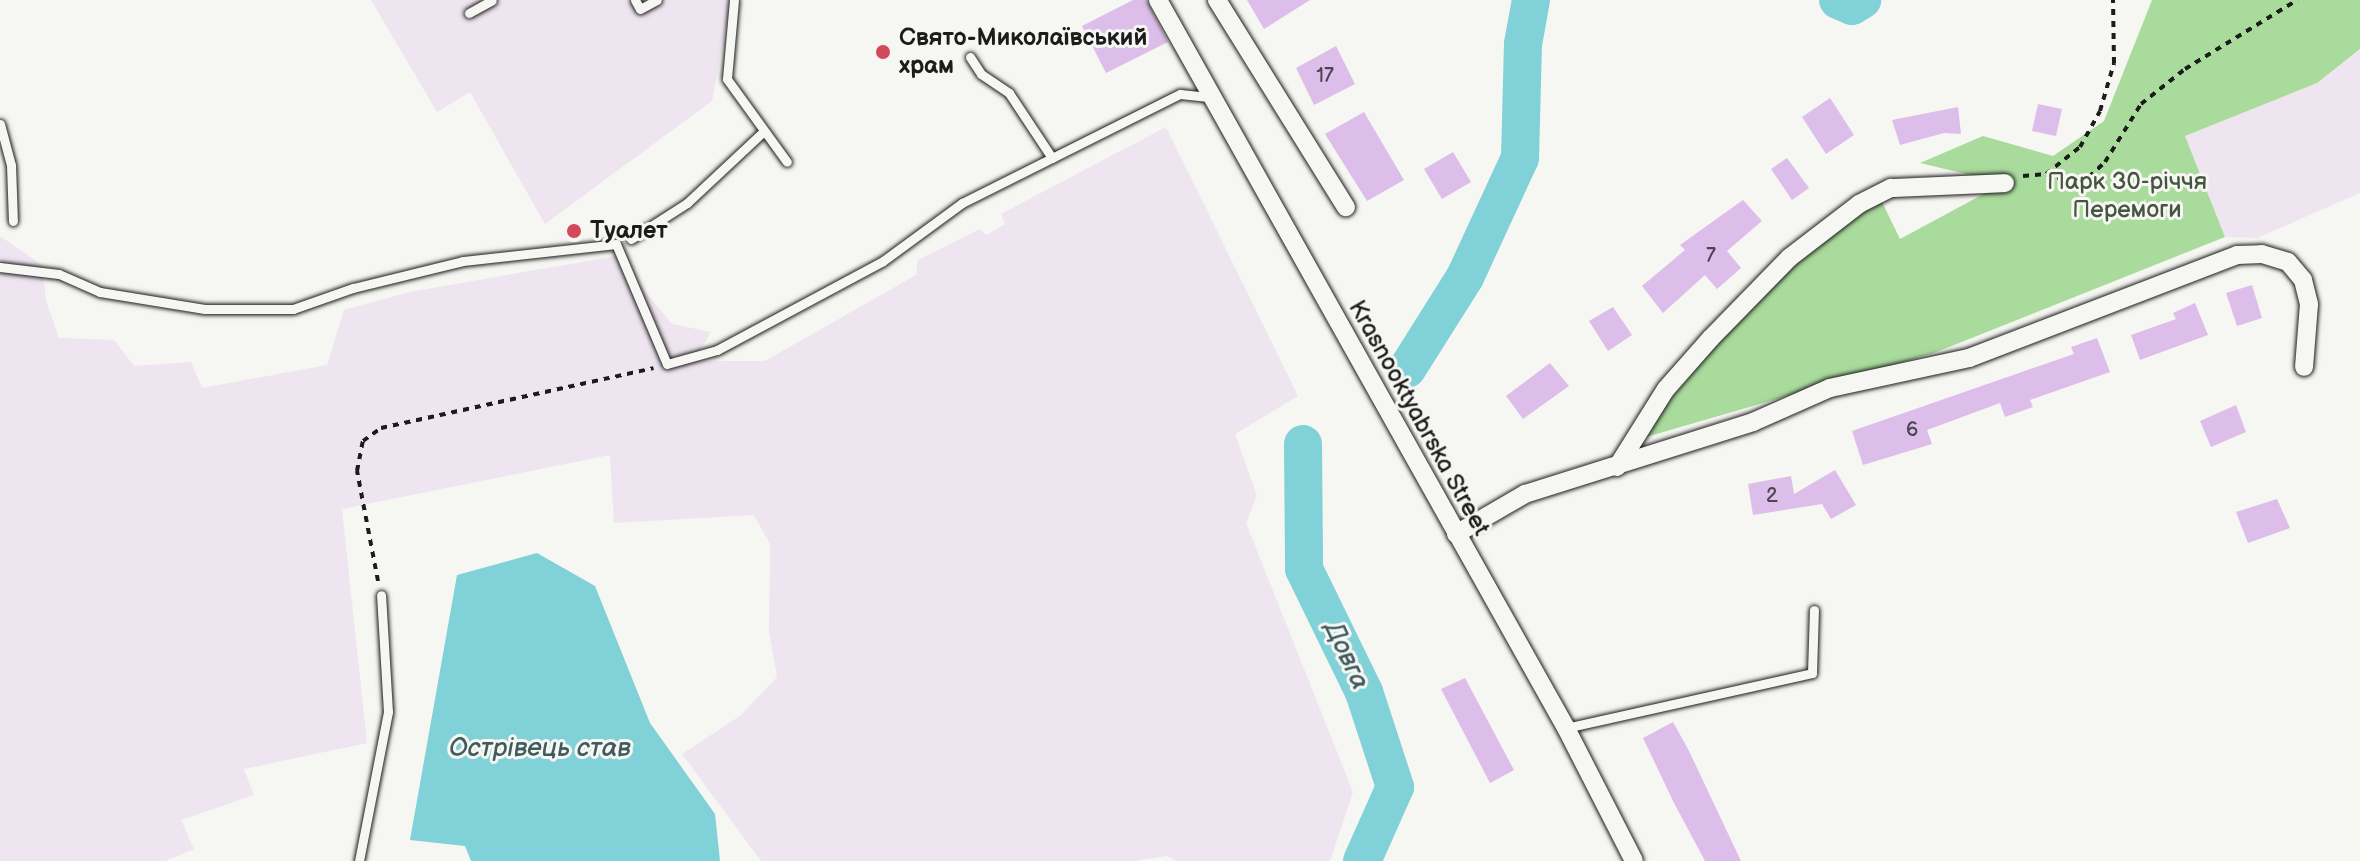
<!DOCTYPE html>
<meta charset="utf-8">
<style>
body{margin:0}
#map{position:relative;width:2360px;height:861px;overflow:hidden;background:#f6f6f2;font-family:"Balsamiq Sans",sans-serif}
div>[style]{position:absolute}
[style*='--x']{left:calc(var(--x)*1px);top:calc(var(--y)*1px);width:calc(var(--w)*1px);rotate:calc(var(--a)*1deg)}
.built>*{inset:0;background:#eee5f0}
.green>*{inset:0;background:#a9db9c}
.water>*{inset:0;background:#80d1d8}
.river>*{height:38px;margin:-19px;padding:0 19px;transform-origin:19px;border-radius:19px;background:#80d1d8}
.building>*{inset:0;background:#ddbeea}
.path>*{height:4px;margin-top:-2px;transform-origin:0;background:repeating-linear-gradient(90deg,#1c1c1c 0 6px,transparent 0 12px)}
.roads{filter:drop-shadow(0 0 2px #1c1c1c) drop-shadow(0 0 2px #1c1c1c)}
.lane>*{height:9px;margin:-4.5px;padding:0 4.5px;transform-origin:4.5px;border-radius:4.5px;background:#f6f6f2}
.street>*{height:18px;margin:-9px;padding:0 9px;transform-origin:9px;border-radius:9px;background:#f6f6f2}
.dots>*{width:22px;height:22px;translate:-50% -50%;box-sizing:border-box;border:4px solid #f6f6f2;border-radius:50%}
span{translate:-50% -50%;white-space:nowrap;text-align:center;line-height:1.15;-webkit-text-stroke:6px #f6f6f2;paint-order:stroke}
.number-label{font-size:20px;color:#4c4450}
.number-label span{-webkit-text-stroke-width:0}
.poi-label{font-size:24px;color:#1c1c1c;font-weight:700}
.left{translate:0 -50%;text-align:left}
.park-label{font-size:24px;color:#465542}
.street-label{font-size:24px;color:#1c1c1c}
.water-label{font-size:26px;color:#3f5b5e;font-style:italic}
</style>
<div id="map">
<div class="built">
<div style="clip-path:polygon(371px 0,731px 0,712px 101px,545px 224px,470px 92px,437px 112px)"></div>
<div style="clip-path:polygon(2360px 49px,2360px 193px,2257px 238px,2225px 237px,2185px 136px,2317px 83px)"></div>
<div style="clip-path:polygon(1166px 127px,1298px 396px,1235px 434px,1257px 496px,1246px 523px,1353px 792px,1330px 861px,1177px 861px,1167px 856px,1134px 861px,761px 861px,682px 754px,740px 716px,777px 677px,769px 632px,770px 544px,754px 515px,614px 523px,610px 455px,342px 509px,367px 743px,244px 769px,254px 795px,181px 820px,194px 849px,165px 861px,0 861px,0 236px,42px 265px,46px 301px,59px 338px,114px 340px,134px 366px,191px 362px,202px 388px,327px 365px,344px 310px,410px 292px,616px 256px,672px 324px,711px 332px,694px 361px,765px 361px,916px 275px,918px 260px,980px 229px,986px 235px,1005px 224px,1001px 214px)"></div>
</div>
<div class="green">
<div style="clip-path:polygon(2152px 0,2360px 0,2360px 49px,2317px 83px,2185px 136px,2225px 237px,1934px 353px,1636px 440px,1741px 315px,1805px 254px,1881px 200px,1900px 239px,2004px 183px,1920px 163px,1983px 136px,2053px 156px,2104px 121px)"></div>
</div>
<div class="water">
<div style="clip-path:polygon(537px 553px,595px 586px,650px 723px,715px 814px,720px 861px,471px 861px,465px 846px,410px 840px,457px 575px)"></div>
</div>
<div class="river">
<div style="--x:1838;--y:0;--w:15;--a:23"></div>
<div style="--x:1852;--y:6;--w:12;--a:-31"></div>
<div style="--x:1407;--y:369;--w:109;--a:-57.8"></div>
<div style="--x:1465;--y:277;--w:131;--a:-65.2"></div>
<div style="--x:1520;--y:158;--w:114;--a:-88.5"></div>
<div style="--x:1523;--y:44;--w:45;--a:-79.7"></div>
<div style="--x:1303;--y:444;--w:125;--a:89.5"></div>
<div style="--x:1304;--y:569;--w:137;--a:64"></div>
<div style="--x:1364;--y:692;--w:100;--a:71.9"></div>
<div style="--x:1395;--y:787;--w:81;--a:114"></div>
</div>
<div class="building">
<div style="clip-path:polygon(1133px 0,1146px 0,1168px 42px,1106px 73px,1082px 26px)"></div>
<div style="clip-path:polygon(1247px 0,1310px 0,1264px 29px)"></div>
<div style="clip-path:polygon(1336px 46px,1355px 84px,1314px 105px,1296px 68px)"></div>
<div style="clip-path:polygon(1830px 98px,1854px 135px,1826px 154px,1802px 117px)"></div>
<div style="clip-path:polygon(2038px 104px,2062px 109px,2056px 136px,2032px 131px)"></div>
<div style="clip-path:polygon(1958px 107px,1961px 134px,1944px 133px,1900px 145px,1892px 120px)"></div>
<div style="clip-path:polygon(1364px 112px,1404px 180px,1367px 201px,1325px 134px)"></div>
<div style="clip-path:polygon(1453px 152px,1471px 182px,1442px 199px,1424px 169px)"></div>
<div style="clip-path:polygon(1787px 158px,1809px 188px,1792px 200px,1771px 169px)"></div>
<div style="clip-path:polygon(1743px 200px,1762px 221px,1727px 251px,1741px 268px,1717px 289px,1705px 275px,1663px 313px,1642px 286px,1685px 250px,1680px 245px)"></div>
<div style="clip-path:polygon(2252px 285px,2262px 318px,2237px 326px,2226px 293px)"></div>
<div style="clip-path:polygon(2195px 303px,2208px 335px,2140px 360px,2131px 335px,2176px 319px,2173px 313px)"></div>
<div style="clip-path:polygon(1613px 307px,1632px 335px,1608px 351px,1589px 321px)"></div>
<div style="clip-path:polygon(2097px 338px,2110px 372px,2030px 400px,2033px 407px,2005px 417px,2000px 403px,1927px 430px,1932px 444px,1863px 465px,1852px 431px,2074px 354px,2071px 347px)"></div>
<div style="clip-path:polygon(1550px 363px,1569px 386px,1523px 419px,1506px 396px)"></div>
<div style="clip-path:polygon(2236px 405px,2246px 432px,2211px 447px,2200px 421px)"></div>
<div style="clip-path:polygon(1835px 470px,1856px 505px,1831px 519px,1822px 504px,1753px 515px,1748px 484px,1791px 476px,1794px 494px)"></div>
<div style="clip-path:polygon(2277px 499px,2290px 528px,2248px 543px,2236px 512px)"></div>
<div style="clip-path:polygon(1465px 678px,1514px 770px,1490px 783px,1441px 689px)"></div>
<div style="clip-path:polygon(1673px 722px,1689px 751px,1741px 861px,1705px 861px,1674px 803px,1643px 738px)"></div>
</div>
<div class="path">
<div style="--x:2046;--y:174;--w:43;--a:-38.5"></div>
<div style="--x:2080;--y:147;--w:41;--a:-60.9"></div>
<div style="--x:2100;--y:111;--w:50;--a:-73.7"></div>
<div style="--x:2114;--y:63;--w:63;--a:-90.9"></div>
<div style="--x:2023;--y:176;--w:23;--a:-5"></div>
<div style="--x:2046;--y:174;--w:22;--a:18"></div>
<div style="--x:2067;--y:181;--w:22;--a:-10"></div>
<div style="--x:2089;--y:177;--w:22;--a:-43"></div>
<div style="--x:2105;--y:162;--w:68;--a:-58.2"></div>
<div style="--x:2141;--y:104;--w:56;--a:-38.5"></div>
<div style="--x:2185;--y:69;--w:132;--a:-31.6"></div>
<div style="--x:378;--y:581;--w:112;--a:-100.8"></div>
<div style="--x:357;--y:471;--w:31;--a:-79"></div>
<div style="--x:363;--y:441;--w:22;--a:-36"></div>
<div style="--x:381;--y:428;--w:279;--a:-12.4"></div>
</div>
<div class="roads">
<div class="lane">
<div style="--x:635;--y:0;--w:10;--a:61"></div>
<div style="--x:640;--y:9;--w:19;--a:-28"></div>
<div style="--x:734;--y:0;--w:79;--a:95.1"></div>
<div style="--x:727;--y:79;--w:102;--a:54.1"></div>
<div style="--x:469;--y:13;--w:26;--a:-29"></div>
<div style="--x:970;--y:57;--w:20;--a:57"></div>
<div style="--x:981;--y:74;--w:34;--a:34"></div>
<div style="--x:1009;--y:93;--w:78;--a:56.5"></div>
<div style="--x:0;--y:124;--w:42;--a:75"></div>
<div style="--x:11;--y:165;--w:56;--a:88"></div>
<div style="--x:631;--y:239;--w:67;--a:-32.7"></div>
<div style="--x:687;--y:203;--w:105;--a:-43.1"></div>
<div style="--x:0;--y:267;--w:59;--a:6.8"></div>
<div style="--x:59;--y:274;--w:45;--a:23.7"></div>
<div style="--x:100;--y:292;--w:106;--a:9.2"></div>
<div style="--x:205;--y:309;--w:88;--a:0"></div>
<div style="--x:293;--y:309;--w:64;--a:-19.3"></div>
<div style="--x:353;--y:288;--w:113;--a:-13.8"></div>
<div style="--x:463;--y:261;--w:154;--a:-6.3"></div>
<div style="--x:616;--y:244;--w:130;--a:67"></div>
<div style="--x:667;--y:364;--w:52;--a:-15.6"></div>
<div style="--x:717;--y:350;--w:188;--a:-28.2"></div>
<div style="--x:883;--y:261;--w:98;--a:-36.3"></div>
<div style="--x:962;--y:203;--w:244;--a:-26.6"></div>
<div style="--x:1180;--y:94;--w:31;--a:6"></div>
<div style="--x:1566;--y:728;--w:252;--a:-12.6"></div>
<div style="--x:1812;--y:673;--w:63;--a:-88.2"></div>
<div style="--x:359;--y:861;--w:152;--a:-79"></div>
<div style="--x:388;--y:712;--w:117;--a:-93.4"></div>
</div>
<div class="street">
<div style="--x:1158;--y:0;--w:835;--a:60.73"></div>
<div style="--x:1566;--y:728;--w:149;--a:62.9"></div>
<div style="--x:1217;--y:0;--w:244;--a:58.1"></div>
<div style="--x:1617;--y:467;--w:92;--a:-57.9"></div>
<div style="--x:1666;--y:389;--w:68;--a:-48.6"></div>
<div style="--x:1711;--y:338;--w:112;--a:-45.7"></div>
<div style="--x:1789;--y:258;--w:88;--a:-37.6"></div>
<div style="--x:1859;--y:204;--w:36;--a:-27"></div>
<div style="--x:1891;--y:188;--w:114;--a:-2.5"></div>
<div style="--x:1456;--y:534;--w:80;--a:-30.1"></div>
<div style="--x:1525;--y:494;--w:239;--a:-17.5"></div>
<div style="--x:1753;--y:422;--w:84;--a:-23.8"></div>
<div style="--x:1830;--y:388;--w:142;--a:-12.2"></div>
<div style="--x:1969;--y:358;--w:287;--a:-21"></div>
<div style="--x:2237;--y:255;--w:25;--a:-2"></div>
<div style="--x:2262;--y:254;--w:27;--a:17"></div>
<div style="--x:2288;--y:262;--w:23;--a:50"></div>
<div style="--x:2303;--y:280;--w:25;--a:76"></div>
<div style="--x:2309;--y:304;--w:63;--a:94.5"></div>
</div>
</div>
<div class="dots">
<div style="left:883px;top:52px;background:#d1495b"></div>
<div style="left:574px;top:231px;background:#d1495b"></div>
</div>
<div class="number-label">
<span style="left:1325px;top:76px">17</span>
<span style="left:1711px;top:256px">7</span>
<span style="left:1912px;top:430px">6</span>
<span style="left:1772px;top:496px">2</span>
</div>
<div class="poi-label">
<span class="left" style="left:899px;top:52px">Свято-Миколаївський<br>храм</span>
<span class="left" style="left:590px;top:231px">Туалет</span>
</div>
<div class="park-label">
<span style="left:2127px;top:196px">Парк 30-річчя<br>Перемоги</span>
</div>
<div class="street-label">
<span style="left:1419px;top:418px;rotate:61deg">Krasnooktyabrska Street</span>
</div>
<div class="water-label">
<span style="left:1346px;top:656px;rotate:65deg">Довга</span>
<span style="left:540px;top:749px">Острівець став</span>
</div>
</div>
